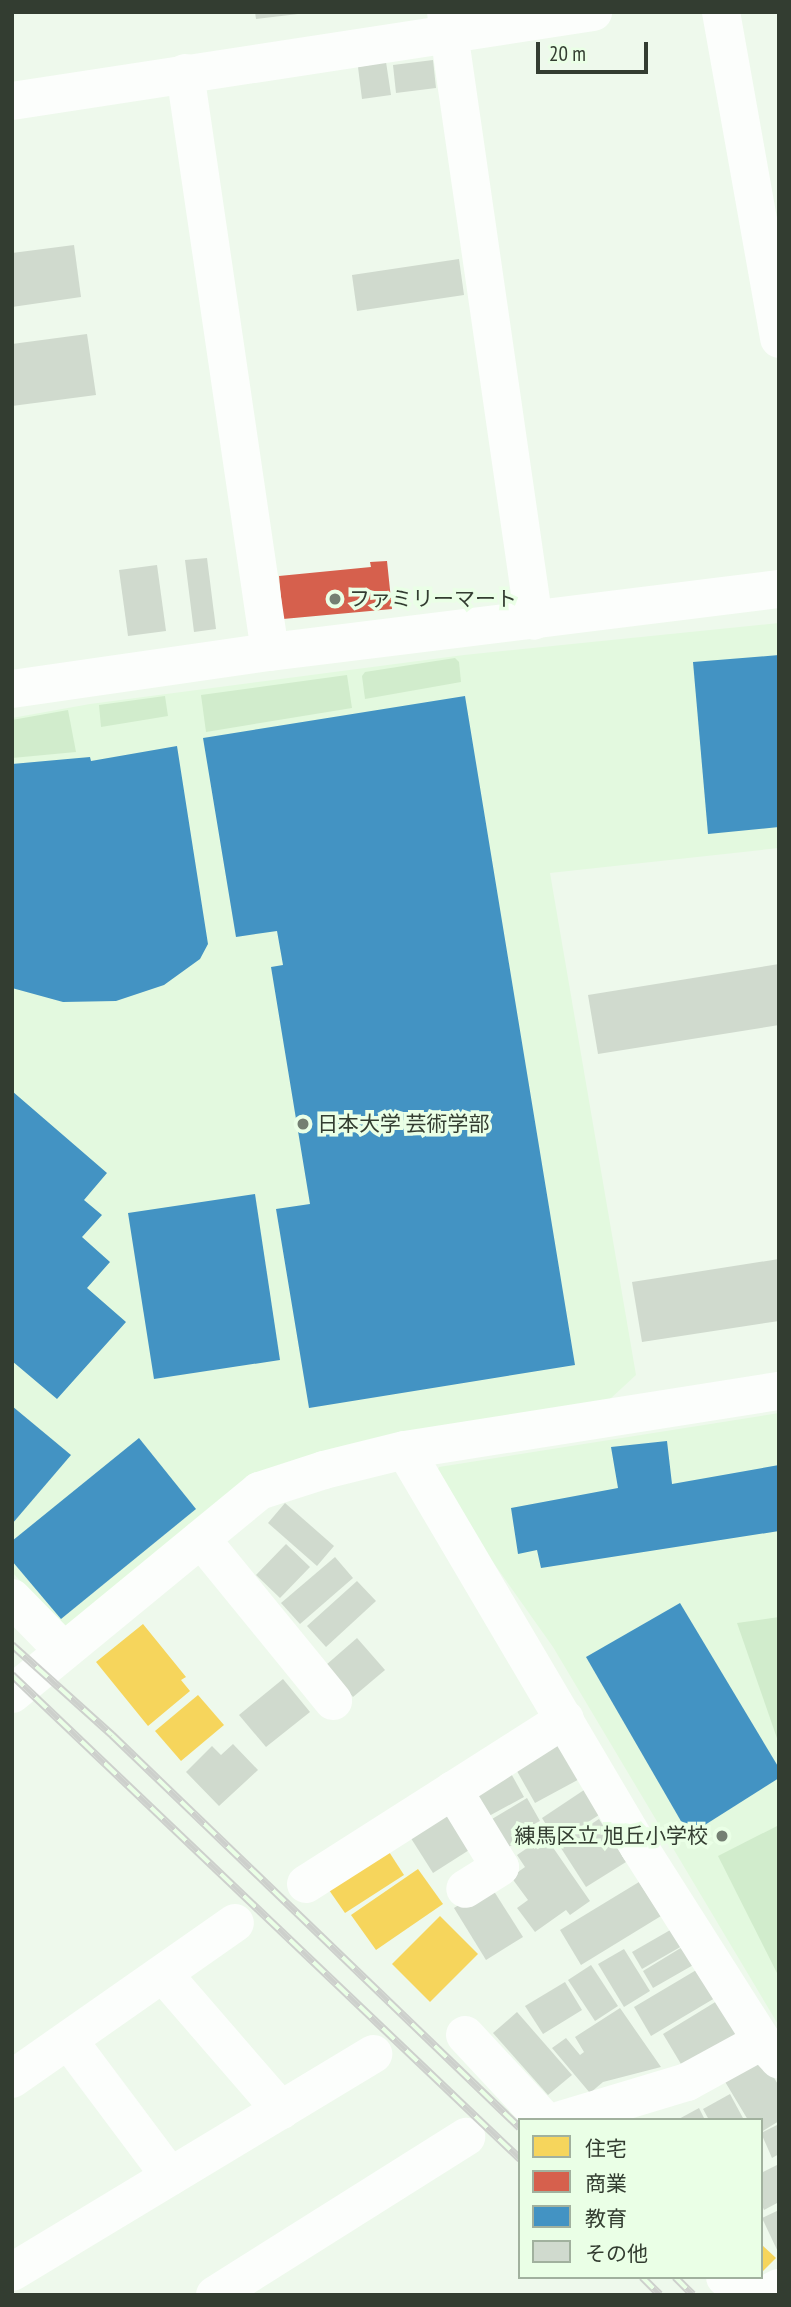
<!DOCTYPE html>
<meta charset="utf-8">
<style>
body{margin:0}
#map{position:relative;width:791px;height:2307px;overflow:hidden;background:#eef9ec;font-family:"PT Sans Narrow","Noto Sans JP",sans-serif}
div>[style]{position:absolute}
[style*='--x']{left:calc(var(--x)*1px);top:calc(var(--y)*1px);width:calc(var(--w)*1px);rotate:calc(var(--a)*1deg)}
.built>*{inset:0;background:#e3f9df}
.green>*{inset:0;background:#d1eccc}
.homes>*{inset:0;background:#f6d55c}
.shops>*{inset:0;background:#d6604d}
.schools>*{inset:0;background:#4393c3}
.building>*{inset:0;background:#d0dace}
.minor>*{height:38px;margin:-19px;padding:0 19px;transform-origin:19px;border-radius:19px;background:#fcfefc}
.rail>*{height:8px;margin-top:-4px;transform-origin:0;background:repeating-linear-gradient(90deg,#eaffe6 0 16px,#cdd0cc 0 32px);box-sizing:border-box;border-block:2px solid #cdd0cc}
.dots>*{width:19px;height:19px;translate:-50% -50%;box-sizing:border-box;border:4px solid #eaffe6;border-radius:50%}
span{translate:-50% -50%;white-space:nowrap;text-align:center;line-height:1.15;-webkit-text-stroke:7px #eaffe6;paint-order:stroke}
.poi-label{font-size:21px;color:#333d31}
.left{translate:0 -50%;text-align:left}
.right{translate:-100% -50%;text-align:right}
.frame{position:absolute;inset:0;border:14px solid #333d31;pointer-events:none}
.legend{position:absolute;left:518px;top:2118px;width:245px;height:161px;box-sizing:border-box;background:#eaffe6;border:2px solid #a1b19e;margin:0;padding:9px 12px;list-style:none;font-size:21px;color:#333d31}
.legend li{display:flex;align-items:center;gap:14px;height:35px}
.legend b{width:35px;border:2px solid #a1b19e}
.scale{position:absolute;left:536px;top:42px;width:112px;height:32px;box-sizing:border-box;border:4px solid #333d31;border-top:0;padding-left:9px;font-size:21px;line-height:24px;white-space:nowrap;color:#333d31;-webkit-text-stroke:5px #eaffe6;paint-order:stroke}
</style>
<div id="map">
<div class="built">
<div style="clip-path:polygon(779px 623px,779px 848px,550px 873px,636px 1375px,610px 1399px,327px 1455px,68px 1632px,12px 1572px,12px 718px,90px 704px,464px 655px)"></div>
<div style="clip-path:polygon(779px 1413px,779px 2026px,553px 1647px,434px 1479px,439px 1467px)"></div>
</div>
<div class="green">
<div style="clip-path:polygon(455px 658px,459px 662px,461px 682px,365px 699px,362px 676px,365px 672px)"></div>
<div style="clip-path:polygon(347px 675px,352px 708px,206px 732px,201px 695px)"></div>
<div style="clip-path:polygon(165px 696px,168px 716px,101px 727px,99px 705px)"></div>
<div style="clip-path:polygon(68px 710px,76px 752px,12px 758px,12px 720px)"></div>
<div style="clip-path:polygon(779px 1617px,779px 1744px,737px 1623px)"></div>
<div style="clip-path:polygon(779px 1825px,779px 1977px,718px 1856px)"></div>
</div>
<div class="homes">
<div style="clip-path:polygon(143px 1624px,186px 1677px,181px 1680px,190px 1691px,148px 1726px,96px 1662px)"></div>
<div style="clip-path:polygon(198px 1695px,224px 1725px,181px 1761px,155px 1731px)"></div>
<div style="clip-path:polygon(382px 1841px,404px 1875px,345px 1913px,322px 1880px)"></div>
<div style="clip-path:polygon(418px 1869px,443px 1904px,376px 1950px,351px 1915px)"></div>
<div style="clip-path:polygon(440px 1916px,478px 1954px,430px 2002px,392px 1964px)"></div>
<div style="clip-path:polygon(761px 2244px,776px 2258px,761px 2273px)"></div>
</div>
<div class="shops">
<div style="clip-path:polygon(387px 561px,392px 609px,283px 619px,279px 576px,371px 567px,370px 562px)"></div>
</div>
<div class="schools">
<div style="clip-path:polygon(779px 655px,779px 827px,708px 834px,693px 662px)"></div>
<div style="clip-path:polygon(465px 696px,575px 1365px,309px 1408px,276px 1209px,310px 1204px,271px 967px,283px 965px,277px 931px,236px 937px,203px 738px)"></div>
<div style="clip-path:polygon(177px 746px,208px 944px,200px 959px,164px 985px,116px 1001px,63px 1002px,12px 988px,12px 764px,90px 757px,91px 761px)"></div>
<div style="clip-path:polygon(12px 1091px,107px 1173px,84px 1200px,102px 1215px,82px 1237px,110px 1262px,87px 1288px,126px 1322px,57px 1399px,12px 1361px)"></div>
<div style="clip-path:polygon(255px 1194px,280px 1360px,154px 1379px,128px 1213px)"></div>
<div style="clip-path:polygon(12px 1406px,71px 1455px,12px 1524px)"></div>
<div style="clip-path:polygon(139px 1438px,196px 1509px,61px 1619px,12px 1561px,12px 1541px)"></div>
<div style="clip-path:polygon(667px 1441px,672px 1484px,779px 1465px,779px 1531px,541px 1568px,537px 1550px,518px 1554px,511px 1508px,618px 1488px,611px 1447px)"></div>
<div style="clip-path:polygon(680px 1603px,779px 1768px,779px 1778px,689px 1835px,586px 1657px)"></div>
</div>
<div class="building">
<div style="clip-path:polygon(255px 12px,298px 12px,298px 14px,256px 19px)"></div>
<div style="clip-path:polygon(433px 60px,436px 88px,396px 93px,393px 65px)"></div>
<div style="clip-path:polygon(386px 62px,391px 95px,362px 99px,358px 67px)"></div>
<div style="clip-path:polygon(74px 245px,81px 297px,12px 307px,12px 253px)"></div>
<div style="clip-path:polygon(459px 259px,464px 295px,357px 311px,352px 275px)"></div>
<div style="clip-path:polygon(87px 334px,96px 395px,12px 406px,12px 344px)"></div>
<div style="clip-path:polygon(207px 558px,216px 629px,194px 632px,185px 560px)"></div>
<div style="clip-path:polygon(157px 565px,166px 631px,128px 636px,119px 570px)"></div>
<div style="clip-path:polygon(779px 964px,779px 1025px,598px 1054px,588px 995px)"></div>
<div style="clip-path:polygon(779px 1259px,779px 1321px,642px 1342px,632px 1282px)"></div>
<div style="clip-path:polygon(285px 1503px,334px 1546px,317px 1566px,268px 1523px)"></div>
<div style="clip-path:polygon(286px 1544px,310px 1567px,280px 1598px,256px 1575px)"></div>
<div style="clip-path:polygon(335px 1557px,353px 1578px,300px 1624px,281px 1603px)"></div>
<div style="clip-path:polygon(357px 1581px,376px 1601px,326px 1647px,307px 1626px)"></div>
<div style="clip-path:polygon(357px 1638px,385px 1670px,353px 1697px,326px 1665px)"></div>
<div style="clip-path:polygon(283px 1679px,310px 1712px,266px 1747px,239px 1715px)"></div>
<div style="clip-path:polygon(563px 1736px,585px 1776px,535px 1803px,513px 1764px)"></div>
<div style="clip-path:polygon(233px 1744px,258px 1770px,219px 1806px,186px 1772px,212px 1746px,221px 1755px)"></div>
<div style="clip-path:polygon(508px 1768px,524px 1797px,478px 1822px,463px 1793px)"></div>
<div style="clip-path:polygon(587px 1788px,602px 1813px,557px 1842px,542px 1818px)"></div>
<div style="clip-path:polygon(527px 1798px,540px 1821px,536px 1823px,540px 1829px,503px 1850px,487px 1822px)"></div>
<div style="clip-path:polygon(452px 1805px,477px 1845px,433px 1873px,407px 1832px)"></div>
<div style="clip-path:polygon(599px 1819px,626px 1862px,586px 1887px,559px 1845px)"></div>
<div style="clip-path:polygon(545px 1836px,590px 1901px,570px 1915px,566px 1910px,535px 1932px,517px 1908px,528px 1900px,511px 1877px,525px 1867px,517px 1855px)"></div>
<div style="clip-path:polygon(639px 1882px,661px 1916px,581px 1965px,560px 1930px)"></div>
<div style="clip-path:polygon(490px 1885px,523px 1937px,486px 1960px,454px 1908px)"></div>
<div style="clip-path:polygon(672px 1929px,682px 1946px,642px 1969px,632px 1952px)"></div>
<div style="clip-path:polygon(684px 1946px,695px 1964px,653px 1988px,643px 1971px)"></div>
<div style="clip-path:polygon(624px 1949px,650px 1991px,624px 2007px,598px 1964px)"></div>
<div style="clip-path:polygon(591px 1965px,618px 2006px,595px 2021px,568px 1980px)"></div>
<div style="clip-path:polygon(698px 1969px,715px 1998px,651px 2036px,634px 2007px)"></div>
<div style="clip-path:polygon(565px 1982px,582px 2010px,543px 2034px,525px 2006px)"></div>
<div style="clip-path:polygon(717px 2001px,739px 2036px,684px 2069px,663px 2034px)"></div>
<div style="clip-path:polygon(620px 2008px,661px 2067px,603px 2082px,590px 2093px,552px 2048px,566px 2038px,580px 2055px,584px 2052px,575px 2037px)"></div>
<div style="clip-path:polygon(517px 2012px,572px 2075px,548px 2095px,493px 2033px)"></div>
<div style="clip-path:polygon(762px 2058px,779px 2086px,779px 2121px,761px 2132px,761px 2120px,748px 2120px,724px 2080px)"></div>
<div style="clip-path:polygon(730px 2094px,744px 2120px,709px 2120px,703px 2109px)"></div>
<div style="clip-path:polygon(699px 2108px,705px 2120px,677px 2120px)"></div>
<div style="clip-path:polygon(779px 2124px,779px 2154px,772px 2158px,761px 2133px)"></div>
<div style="clip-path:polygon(779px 2164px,779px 2202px,764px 2210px,761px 2203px,761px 2173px)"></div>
<div style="clip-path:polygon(779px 2210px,779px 2254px,762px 2218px)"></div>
</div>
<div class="minor">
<div style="--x:446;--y:12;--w:615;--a:81.78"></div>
<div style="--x:721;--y:12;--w:332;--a:79.9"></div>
<div style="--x:185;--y:73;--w:585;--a:81.65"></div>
<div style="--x:12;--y:101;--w:588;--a:-8.71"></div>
<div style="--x:12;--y:689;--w:261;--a:-8.2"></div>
<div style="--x:270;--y:652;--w:513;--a:-7.06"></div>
<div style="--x:405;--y:1450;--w:461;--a:59.5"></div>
<div style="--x:639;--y:1847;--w:230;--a:57.6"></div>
<div style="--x:762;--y:2041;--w:25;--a:48"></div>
<div style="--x:201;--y:1539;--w:209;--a:50.8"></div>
<div style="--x:12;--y:1598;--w:73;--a:45.6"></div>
<div style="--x:12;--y:1694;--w:320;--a:-39.4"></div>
<div style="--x:259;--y:1491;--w:68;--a:-17.9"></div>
<div style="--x:324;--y:1470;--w:83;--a:-13.9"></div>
<div style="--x:405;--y:1450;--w:379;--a:-9"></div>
<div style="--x:453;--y:1790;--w:90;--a:58.6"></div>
<div style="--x:500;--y:1867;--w:41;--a:147.8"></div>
<div style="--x:306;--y:1884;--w:307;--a:-32.5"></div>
<div style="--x:164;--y:1975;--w:179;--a:49.1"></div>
<div style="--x:465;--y:2035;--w:116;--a:47.1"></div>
<div style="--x:69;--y:2041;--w:169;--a:53.2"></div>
<div style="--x:12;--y:2079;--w:272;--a:-35"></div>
<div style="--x:561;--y:2120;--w:132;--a:-16.8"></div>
<div style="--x:687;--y:2082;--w:85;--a:-28.7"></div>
<div style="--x:12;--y:2272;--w:422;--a:-31.1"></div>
<div style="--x:725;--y:2277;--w:26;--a:43"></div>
<div style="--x:215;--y:2295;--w:297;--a:-32.2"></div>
<div style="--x:765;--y:2295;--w:16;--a:-27"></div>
</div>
<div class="rail">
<div style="--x:12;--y:1645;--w:135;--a:42"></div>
<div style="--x:112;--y:1735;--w:566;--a:43.93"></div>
<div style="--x:12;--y:1675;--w:702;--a:43.61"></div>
<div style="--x:642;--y:2277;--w:25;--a:45"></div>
<div style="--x:675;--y:2277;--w:25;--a:45"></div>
</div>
<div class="dots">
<div style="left:335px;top:599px;background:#747f72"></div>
<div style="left:303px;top:1124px;background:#747f72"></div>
<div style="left:722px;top:1836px;background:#747f72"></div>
</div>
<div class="poi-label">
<span class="left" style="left:349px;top:599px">ファミリーマート</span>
<span class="left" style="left:317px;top:1124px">日本大学 芸術学部</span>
<span class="right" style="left:708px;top:1836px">練馬区立 旭丘小学校</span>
</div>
<div class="frame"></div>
<ul class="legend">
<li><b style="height:19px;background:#f6d55c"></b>住宅</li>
<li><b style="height:19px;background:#d6604d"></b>商業</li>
<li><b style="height:19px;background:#4393c3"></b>教育</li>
<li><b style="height:19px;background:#d0dace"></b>その他</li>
</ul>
<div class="scale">20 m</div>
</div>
